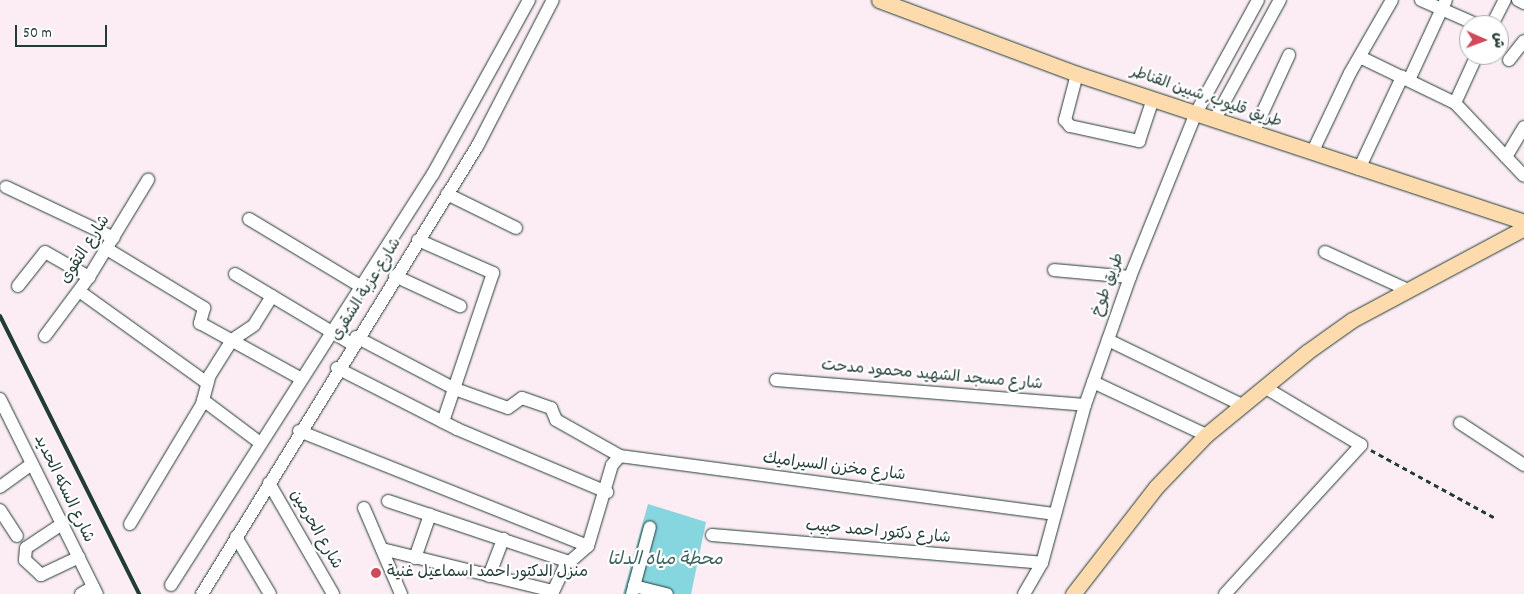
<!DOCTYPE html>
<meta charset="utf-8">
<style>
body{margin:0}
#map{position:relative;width:1524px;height:594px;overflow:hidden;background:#fcecf3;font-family:Dekko,"Playpen Sans Arabic",sans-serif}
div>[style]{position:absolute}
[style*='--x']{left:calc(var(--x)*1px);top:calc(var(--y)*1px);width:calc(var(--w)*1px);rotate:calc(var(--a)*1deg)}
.water>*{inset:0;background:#85d6de}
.path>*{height:2.5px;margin-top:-1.25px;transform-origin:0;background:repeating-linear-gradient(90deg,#1f3d34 0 5px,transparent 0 9px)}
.roads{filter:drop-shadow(0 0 1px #1f3d34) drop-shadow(0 0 1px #1f3d34)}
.minor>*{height:12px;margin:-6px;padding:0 6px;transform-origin:6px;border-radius:6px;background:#fff}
.major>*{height:15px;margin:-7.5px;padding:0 7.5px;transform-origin:7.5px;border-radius:7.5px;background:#fedbac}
.rail>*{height:4px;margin:-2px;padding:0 2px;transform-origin:2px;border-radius:2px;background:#1f3d34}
.dots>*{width:14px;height:14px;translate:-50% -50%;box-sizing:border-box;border:2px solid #fff;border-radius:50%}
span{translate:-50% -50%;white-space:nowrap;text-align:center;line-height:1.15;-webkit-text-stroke:4.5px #fff;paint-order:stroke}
.street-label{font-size:16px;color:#1f3d34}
.poi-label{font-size:16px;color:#1f3d34}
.left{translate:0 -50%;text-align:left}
.water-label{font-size:18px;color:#38635e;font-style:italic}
.north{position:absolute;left:1459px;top:15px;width:50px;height:50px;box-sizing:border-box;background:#fff;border:1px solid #a5b1ae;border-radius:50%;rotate:92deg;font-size:14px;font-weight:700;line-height:20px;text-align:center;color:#1f3d34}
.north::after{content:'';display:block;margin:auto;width:18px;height:22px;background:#d1495b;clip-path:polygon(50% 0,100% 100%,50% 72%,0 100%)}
.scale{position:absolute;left:15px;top:25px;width:92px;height:22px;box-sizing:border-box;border:2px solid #1f3d34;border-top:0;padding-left:6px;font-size:15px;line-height:18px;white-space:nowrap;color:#1f3d34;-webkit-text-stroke:4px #fff;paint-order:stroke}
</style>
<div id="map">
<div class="water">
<div style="clip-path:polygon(648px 504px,706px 522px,691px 594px,623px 594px)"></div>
</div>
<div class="path">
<div style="--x:1371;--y:450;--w:141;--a:28.7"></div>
</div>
<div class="roads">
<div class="minor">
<div style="--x:1421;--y:0;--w:62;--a:23.7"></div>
<div style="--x:1518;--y:0;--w:7;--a:27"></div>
<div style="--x:1492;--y:25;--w:28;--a:-63"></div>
<div style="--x:1362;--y:58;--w:103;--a:25.8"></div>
<div style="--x:1455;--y:103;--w:100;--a:46.6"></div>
<div style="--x:1509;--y:60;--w:24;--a:-52"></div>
<div style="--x:1077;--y:74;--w:48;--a:104.6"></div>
<div style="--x:1065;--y:120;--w:8;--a:50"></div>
<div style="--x:1070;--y:126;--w:71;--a:12.3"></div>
<div style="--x:1139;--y:141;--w:44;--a:-71.6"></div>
<div style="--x:1409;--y:80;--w:88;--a:-65.2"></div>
<div style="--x:1455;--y:103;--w:53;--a:-65.4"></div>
<div style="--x:1215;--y:119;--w:136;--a:-61.4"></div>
<div style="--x:1253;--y:133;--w:86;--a:-65.2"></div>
<div style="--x:1312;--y:153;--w:89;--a:-64.6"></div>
<div style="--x:1350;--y:73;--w:84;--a:-60.1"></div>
<div style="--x:1506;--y:157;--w:35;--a:-59"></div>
<div style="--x:1359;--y:169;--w:102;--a:-64.9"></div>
<div style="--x:6;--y:187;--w:119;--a:25.3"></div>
<div style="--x:447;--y:194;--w:77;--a:26.2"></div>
<div style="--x:249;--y:219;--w:130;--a:31.1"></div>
<div style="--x:418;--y:240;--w:82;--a:23.7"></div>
<div style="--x:493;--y:273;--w:157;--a:108.6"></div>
<div style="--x:107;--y:249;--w:114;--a:31.3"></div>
<div style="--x:204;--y:308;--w:16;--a:105"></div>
<div style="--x:200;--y:323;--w:114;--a:28.8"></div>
<div style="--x:1325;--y:252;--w:91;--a:24.6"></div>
<div style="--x:1054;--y:270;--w:76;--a:5.3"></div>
<div style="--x:235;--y:274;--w:136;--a:30.9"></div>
<div style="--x:395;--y:276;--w:72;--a:24.8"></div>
<div style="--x:18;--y:286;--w:43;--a:-51.5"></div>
<div style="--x:45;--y:252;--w:51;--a:29.6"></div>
<div style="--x:79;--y:291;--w:158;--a:35.7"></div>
<div style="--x:45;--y:336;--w:74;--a:-53.3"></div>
<div style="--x:89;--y:277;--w:114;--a:-58.7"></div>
<div style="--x:356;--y:337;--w:112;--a:27.7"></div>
<div style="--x:455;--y:389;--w:56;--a:19.7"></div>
<div style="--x:508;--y:408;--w:17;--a:-36"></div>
<div style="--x:522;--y:398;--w:31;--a:19"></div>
<div style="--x:551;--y:408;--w:13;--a:67"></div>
<div style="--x:556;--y:420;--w:73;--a:29.4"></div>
<div style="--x:1108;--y:340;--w:149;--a:25.9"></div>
<div style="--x:337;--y:368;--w:135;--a:26.9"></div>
<div style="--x:457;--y:429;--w:163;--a:22.8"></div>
<div style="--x:776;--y:380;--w:310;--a:4.6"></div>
<div style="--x:1093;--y:382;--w:125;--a:25.1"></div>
<div style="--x:0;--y:399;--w:218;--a:63.6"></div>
<div style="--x:203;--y:400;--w:70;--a:36.9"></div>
<div style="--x:1460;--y:423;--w:77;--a:33.3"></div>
<div style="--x:299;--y:431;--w:311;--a:21.7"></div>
<div style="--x:269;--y:483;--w:128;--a:60"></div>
<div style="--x:0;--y:487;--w:39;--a:-36"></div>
<div style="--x:388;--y:501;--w:191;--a:18.6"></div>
<div style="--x:364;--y:508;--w:94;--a:66.7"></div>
<div style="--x:0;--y:510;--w:31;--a:57"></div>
<div style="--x:62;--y:524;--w:43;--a:146.3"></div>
<div style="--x:26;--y:548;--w:12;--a:95"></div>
<div style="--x:25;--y:560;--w:22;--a:43"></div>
<div style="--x:41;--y:575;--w:42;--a:-25.3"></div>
<div style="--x:130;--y:524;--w:140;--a:-59"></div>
<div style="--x:202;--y:404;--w:30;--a:-75"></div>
<div style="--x:210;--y:375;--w:41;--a:-57.8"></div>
<div style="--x:232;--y:340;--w:27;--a:-34"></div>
<div style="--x:254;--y:325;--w:34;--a:-58"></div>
<div style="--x:712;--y:535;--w:331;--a:4.8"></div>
<div style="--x:236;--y:537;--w:66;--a:59.2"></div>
<div style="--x:382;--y:549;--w:176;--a:13.8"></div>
<div style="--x:415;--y:558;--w:46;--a:-70.8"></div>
<div style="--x:489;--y:576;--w:40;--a:-69"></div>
<div style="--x:171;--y:585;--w:487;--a:-57.5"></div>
<div style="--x:433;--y:174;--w:199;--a:-61.1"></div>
<div style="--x:634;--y:586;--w:34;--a:14"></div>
<div style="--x:81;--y:594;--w:14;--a:-30"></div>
<div style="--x:202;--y:594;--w:527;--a:-58.42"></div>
<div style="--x:478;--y:145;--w:163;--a:-62.7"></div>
<div style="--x:552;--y:594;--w:31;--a:-65"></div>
<div style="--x:565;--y:566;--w:30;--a:-41"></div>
<div style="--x:588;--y:546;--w:84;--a:-73.5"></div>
<div style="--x:612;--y:465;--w:12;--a:-48"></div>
<div style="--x:620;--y:456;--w:439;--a:7.6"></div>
<div style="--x:632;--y:594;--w:69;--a:-75"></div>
<div style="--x:1024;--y:594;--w:36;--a:-60"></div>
<div style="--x:1042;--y:563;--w:164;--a:-74.8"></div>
<div style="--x:1085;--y:405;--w:136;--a:-70.6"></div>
<div style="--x:1130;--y:277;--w:177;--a:-68.1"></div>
<div style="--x:1196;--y:113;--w:129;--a:-61.2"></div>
<div style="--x:1225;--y:594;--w:202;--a:-47.6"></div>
<div style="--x:1361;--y:445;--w:113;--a:-149.1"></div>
</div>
<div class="major">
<div style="--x:879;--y:0;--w:211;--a:20.5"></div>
<div style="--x:1077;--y:74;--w:471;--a:18.3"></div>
<div style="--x:1073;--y:594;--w:135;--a:-52.2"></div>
<div style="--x:1156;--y:487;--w:72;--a:-46.1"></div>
<div style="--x:1206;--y:435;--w:131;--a:-39.4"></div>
<div style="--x:1307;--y:352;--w:55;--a:-35.4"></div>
<div style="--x:1352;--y:320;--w:195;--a:-28.1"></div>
</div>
</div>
<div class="rail">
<div style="--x:0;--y:316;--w:311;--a:63.4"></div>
</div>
<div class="dots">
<div style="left:376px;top:573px;background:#d1495b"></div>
</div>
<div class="street-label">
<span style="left:1206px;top:98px;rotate:19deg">طريق قليوب, شبين القناطر</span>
<span style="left:86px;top:250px;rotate:-57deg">شارع التقوى</span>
<span style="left:1109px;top:285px;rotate:-70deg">طريق طوخ</span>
<span style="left:367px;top:290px;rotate:-58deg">شارع عزبة الشقرى</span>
<span style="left:932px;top:376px;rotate:5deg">شارع مسجد الشهيد محمود مدحت</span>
<span style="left:834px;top:468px;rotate:7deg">شارع مخزن السيراميك</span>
<span style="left:63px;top:489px;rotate:64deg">شارع السكه الحديد</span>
<span style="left:315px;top:530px;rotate:60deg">شارع الحرمين</span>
<span style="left:878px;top:533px;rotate:5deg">شارع دكتور احمد حبيب</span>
</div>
<div class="poi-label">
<span class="left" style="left:387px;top:573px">منزل الدكتور احمد اسماعيل غنية</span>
</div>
<div class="water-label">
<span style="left:665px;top:561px">محطة مياه الدلتا</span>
</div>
<div class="north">ش</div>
<div class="scale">50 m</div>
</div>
